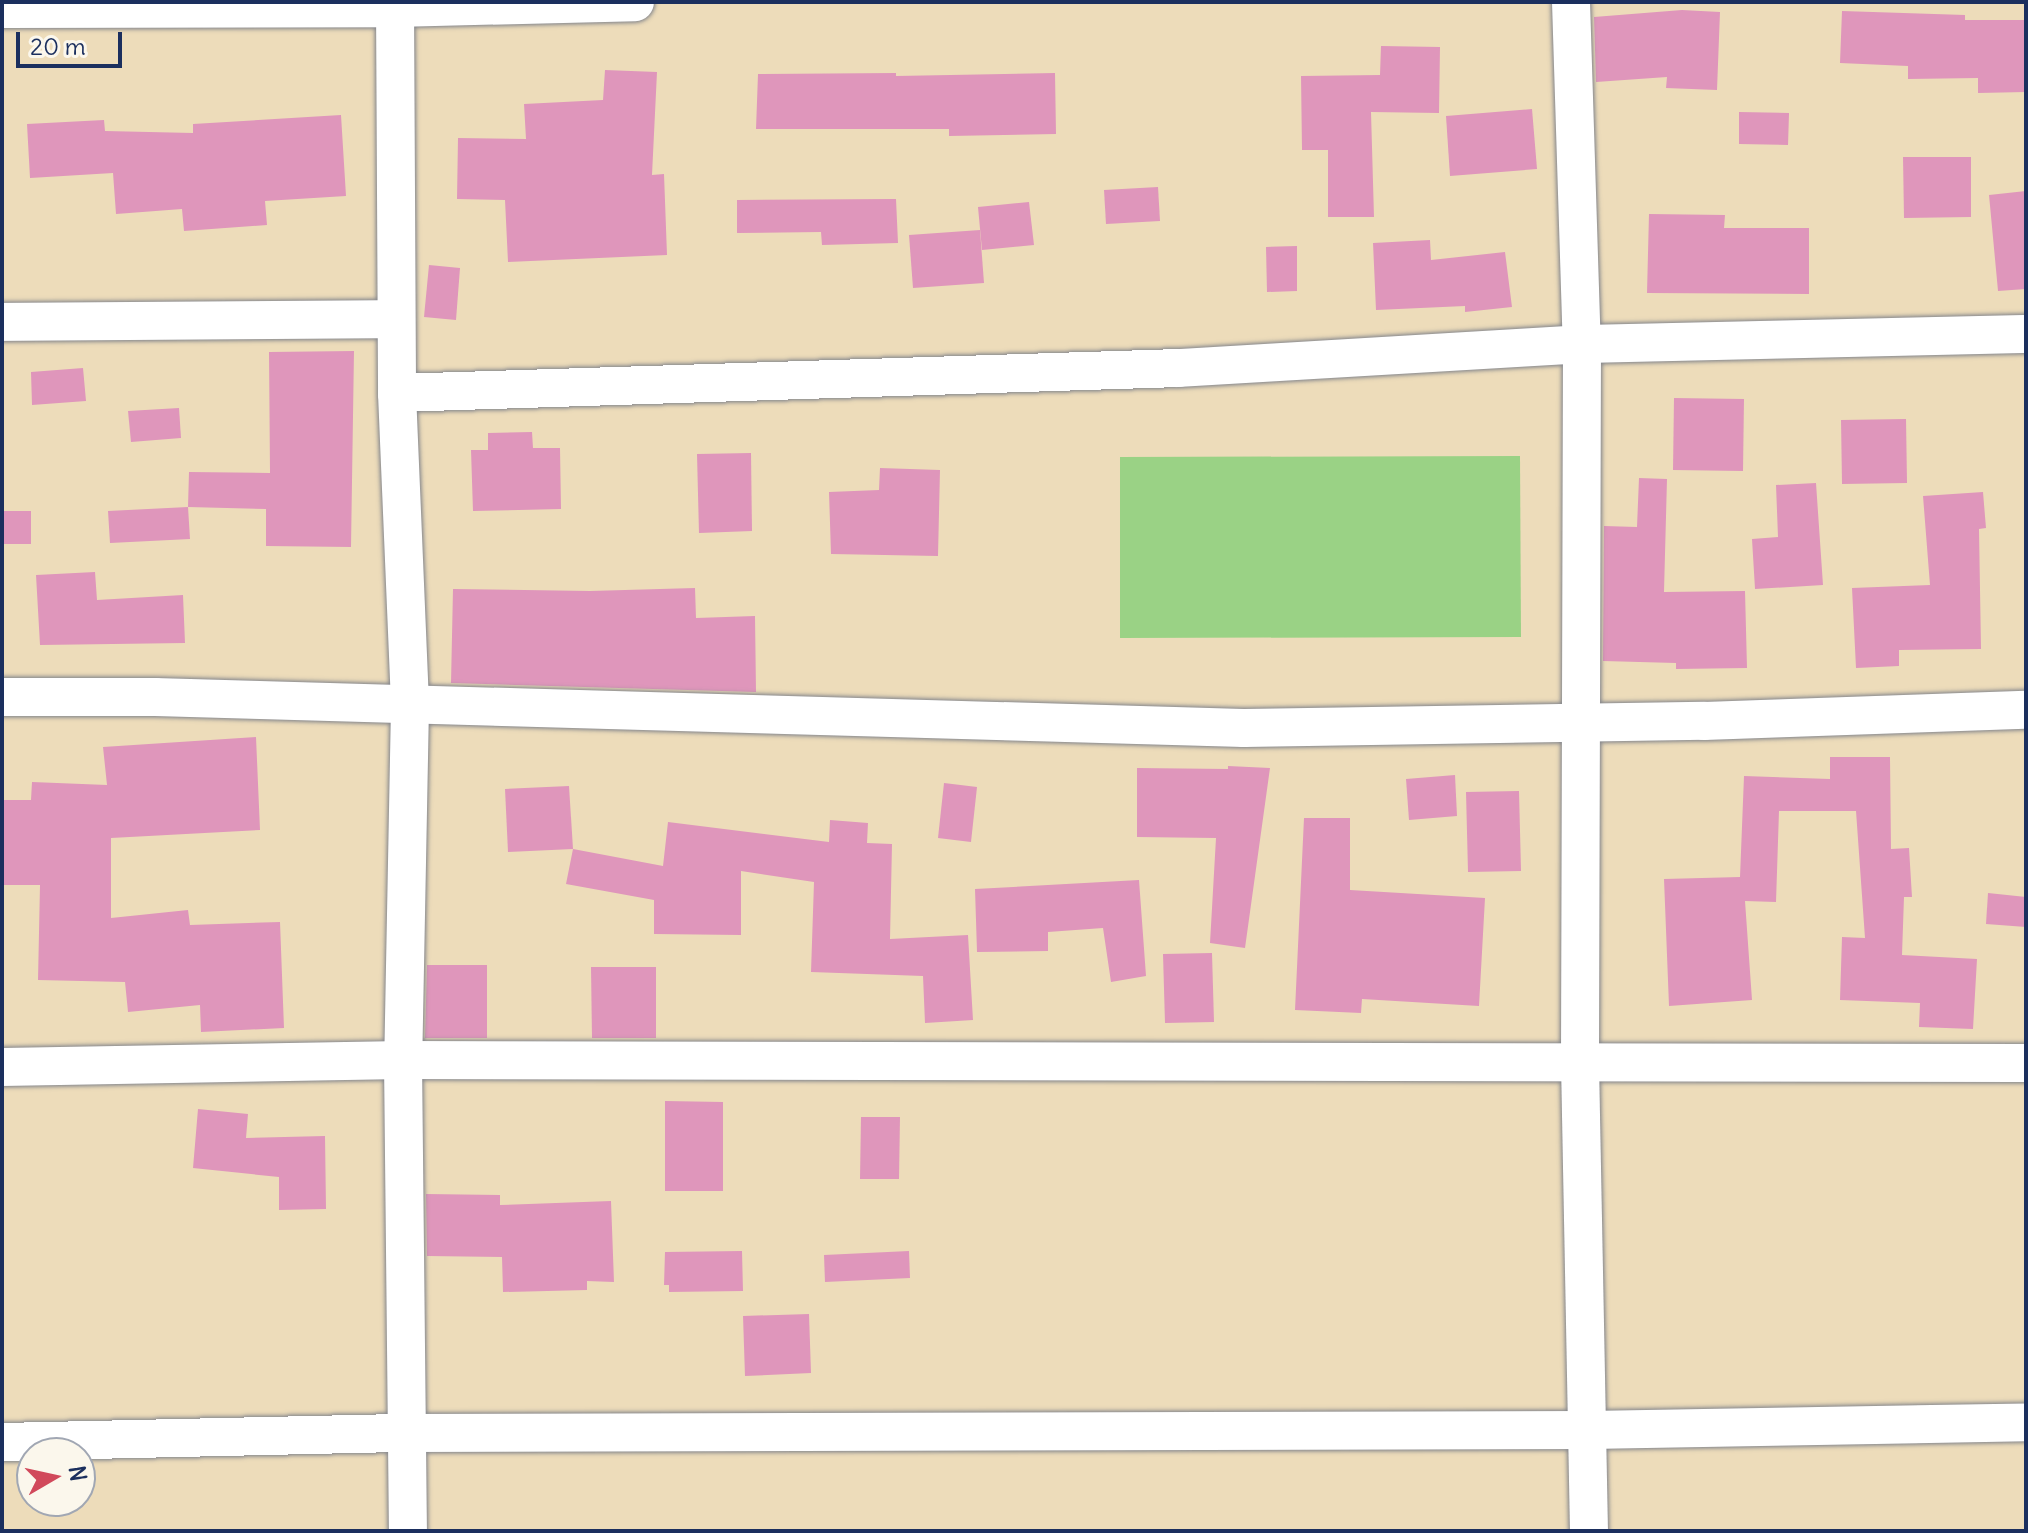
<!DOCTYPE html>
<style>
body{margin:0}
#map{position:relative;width:2028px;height:1533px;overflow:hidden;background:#eddcba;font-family:Delius,sans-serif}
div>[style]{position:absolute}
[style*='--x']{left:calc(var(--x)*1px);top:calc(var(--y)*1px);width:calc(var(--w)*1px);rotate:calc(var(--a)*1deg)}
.green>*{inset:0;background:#9ad285}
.building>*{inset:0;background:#df96bb}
.roads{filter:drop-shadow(0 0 2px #84868c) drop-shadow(0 0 2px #84868c)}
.minor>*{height:38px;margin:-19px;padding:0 19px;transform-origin:19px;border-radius:19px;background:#fff}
span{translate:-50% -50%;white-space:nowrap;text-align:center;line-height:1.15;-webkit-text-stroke:7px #fbf7ec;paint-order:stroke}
.frame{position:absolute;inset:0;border:4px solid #1b2f5e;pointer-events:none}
.north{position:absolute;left:16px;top:1437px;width:80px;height:80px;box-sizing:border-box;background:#fbf7ec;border:2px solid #a1a7b3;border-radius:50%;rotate:81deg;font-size:22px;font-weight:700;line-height:32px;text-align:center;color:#1b2f5e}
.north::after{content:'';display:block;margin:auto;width:28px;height:36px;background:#d1495b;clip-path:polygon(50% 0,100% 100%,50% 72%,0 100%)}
.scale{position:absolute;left:16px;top:32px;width:106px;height:36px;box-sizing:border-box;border:4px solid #1b2f5e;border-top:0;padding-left:10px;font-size:24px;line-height:28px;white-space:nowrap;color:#1b2f5e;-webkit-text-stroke:6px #fbf7ec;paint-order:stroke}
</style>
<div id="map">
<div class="green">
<div style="clip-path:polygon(1520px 456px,1521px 637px,1120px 638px,1120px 457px)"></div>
</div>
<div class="building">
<div style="clip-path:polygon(1682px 10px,1720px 12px,1717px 90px,1666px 88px,1667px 77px,1596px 82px,1594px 17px)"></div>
<div style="clip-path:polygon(1842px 11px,1965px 15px,1965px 20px,2026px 20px,2026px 92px,1978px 93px,1978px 78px,1908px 79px,1908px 66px,1840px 63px)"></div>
<div style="clip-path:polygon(1381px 46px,1440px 47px,1439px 113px,1371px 112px,1374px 217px,1328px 217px,1328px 150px,1302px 150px,1301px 76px,1380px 75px)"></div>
<div style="clip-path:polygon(605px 70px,657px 72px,652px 175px,664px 174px,667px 255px,508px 262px,505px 200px,457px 199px,458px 138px,526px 139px,524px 104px,603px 100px)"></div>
<div style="clip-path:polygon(896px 73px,896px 76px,1055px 73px,1056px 134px,949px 136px,949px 129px,756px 129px,758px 74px)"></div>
<div style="clip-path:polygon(1532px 109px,1537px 169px,1450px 176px,1446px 116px)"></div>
<div style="clip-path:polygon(1739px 112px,1789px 113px,1788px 145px,1739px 144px)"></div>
<div style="clip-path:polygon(341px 115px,346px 196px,265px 201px,267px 225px,184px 231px,182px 209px,116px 214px,113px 173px,30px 178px,27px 124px,104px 120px,105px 131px,193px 133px,193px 124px)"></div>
<div style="clip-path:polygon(1903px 157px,1971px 157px,1971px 217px,1904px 218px)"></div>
<div style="clip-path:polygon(1158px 187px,1160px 221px,1106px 224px,1104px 190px)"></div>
<div style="clip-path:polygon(2026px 191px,2026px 289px,1998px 291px,1989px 195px)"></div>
<div style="clip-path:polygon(896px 199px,898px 243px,822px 245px,821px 232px,737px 233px,737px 200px)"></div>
<div style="clip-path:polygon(1029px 202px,1034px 245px,982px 250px,978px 207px)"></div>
<div style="clip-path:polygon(1649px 214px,1725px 215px,1724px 228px,1809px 228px,1809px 294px,1647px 293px)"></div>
<div style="clip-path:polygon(980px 230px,984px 283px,913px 288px,909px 235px)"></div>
<div style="clip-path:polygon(1430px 240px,1431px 260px,1505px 252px,1512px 307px,1465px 312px,1465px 306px,1376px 310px,1373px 243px)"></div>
<div style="clip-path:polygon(1297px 246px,1297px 291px,1267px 292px,1266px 247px)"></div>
<div style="clip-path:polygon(429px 265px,460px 268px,456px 320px,424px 317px)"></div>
<div style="clip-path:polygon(354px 351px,351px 547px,266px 546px,266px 509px,188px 507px,189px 472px,270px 473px,269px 352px)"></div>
<div style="clip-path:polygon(83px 368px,86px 401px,32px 405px,31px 372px)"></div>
<div style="clip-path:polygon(1674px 398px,1744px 399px,1743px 471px,1673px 470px)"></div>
<div style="clip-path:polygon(179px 408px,181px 438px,131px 442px,128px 411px)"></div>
<div style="clip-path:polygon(1906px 419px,1907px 483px,1842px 484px,1841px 420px)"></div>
<div style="clip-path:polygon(532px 432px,533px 448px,560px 448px,561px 509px,473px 511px,471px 450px,488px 450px,488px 433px)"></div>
<div style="clip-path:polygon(751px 453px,752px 531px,699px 533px,697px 454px)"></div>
<div style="clip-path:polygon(880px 468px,940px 470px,938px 556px,831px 554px,829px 492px,879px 490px)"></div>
<div style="clip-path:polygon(1639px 478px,1667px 479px,1664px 592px,1745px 591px,1747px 668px,1676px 669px,1676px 663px,1603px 661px,1604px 526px,1637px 527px)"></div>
<div style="clip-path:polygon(1816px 483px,1823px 585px,1755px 589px,1752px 539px,1778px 537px,1776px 485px)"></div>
<div style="clip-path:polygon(1983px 492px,1986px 528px,1979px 529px,1981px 649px,1899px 650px,1899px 666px,1856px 668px,1852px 588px,1930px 585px,1923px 496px)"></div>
<div style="clip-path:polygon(188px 507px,190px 539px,110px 543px,108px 511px)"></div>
<div style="clip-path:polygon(2px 511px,31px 511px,31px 544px,2px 544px)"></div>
<div style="clip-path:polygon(95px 572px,97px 600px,183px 595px,185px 643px,40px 645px,36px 575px)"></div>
<div style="clip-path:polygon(695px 588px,696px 618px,755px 616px,756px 692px,451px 683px,453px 589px,590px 591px)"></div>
<div style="clip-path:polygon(256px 737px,260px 830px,111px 838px,111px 918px,188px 910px,190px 925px,280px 922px,284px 1028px,201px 1032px,200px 1005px,128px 1012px,125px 982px,38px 980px,40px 885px,2px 885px,2px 800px,31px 800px,32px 782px,107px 785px,103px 747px)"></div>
<div style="clip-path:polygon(1830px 757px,1890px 757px,1891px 849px,1909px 848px,1912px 897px,1904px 897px,1902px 955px,1977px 959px,1973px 1029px,1919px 1027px,1920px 1003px,1840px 1000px,1842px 937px,1865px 938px,1856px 811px,1779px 811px,1776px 902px,1745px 901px,1752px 1000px,1669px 1006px,1664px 879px,1740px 877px,1744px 776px,1830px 779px)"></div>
<div style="clip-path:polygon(1228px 766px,1270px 768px,1245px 948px,1210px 943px,1216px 838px,1137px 837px,1137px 768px,1228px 769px)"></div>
<div style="clip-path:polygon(1455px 775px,1457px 816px,1409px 820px,1406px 779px)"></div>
<div style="clip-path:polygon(944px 783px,977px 787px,971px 842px,938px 838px)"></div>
<div style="clip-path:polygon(569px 786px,573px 849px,508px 852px,505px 789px)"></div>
<div style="clip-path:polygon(1519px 791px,1521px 871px,1468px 872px,1466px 792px)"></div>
<div style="clip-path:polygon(1304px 818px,1350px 818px,1350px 890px,1485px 898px,1479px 1006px,1362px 999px,1361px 1013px,1295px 1010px)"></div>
<div style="clip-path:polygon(830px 820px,868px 823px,867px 843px,892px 844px,890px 939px,968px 935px,973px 1020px,925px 1023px,923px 976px,811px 972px,814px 882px,741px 871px,741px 935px,654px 934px,654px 900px,566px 884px,573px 849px,663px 866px,668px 822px,829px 842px)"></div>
<div style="clip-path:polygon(1139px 880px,1146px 976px,1111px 982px,1103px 928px,1048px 932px,1048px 951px,977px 952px,975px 889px)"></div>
<div style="clip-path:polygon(1988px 893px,2026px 897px,2026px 927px,1986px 924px)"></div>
<div style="clip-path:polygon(1212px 953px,1214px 1022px,1165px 1023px,1163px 954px)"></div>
<div style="clip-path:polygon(427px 965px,487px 965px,487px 1038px,425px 1038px)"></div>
<div style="clip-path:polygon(591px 967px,656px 967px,656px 1038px,592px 1038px)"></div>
<div style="clip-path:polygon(665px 1101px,723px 1102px,723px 1191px,665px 1191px)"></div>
<div style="clip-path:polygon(198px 1109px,248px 1114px,246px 1138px,325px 1136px,326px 1209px,279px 1210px,279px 1177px,193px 1168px)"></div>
<div style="clip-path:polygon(861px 1117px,900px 1117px,899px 1179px,860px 1179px)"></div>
<div style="clip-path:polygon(426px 1194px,500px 1195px,500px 1205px,611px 1201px,614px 1282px,587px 1281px,587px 1290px,503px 1292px,502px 1257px,427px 1256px)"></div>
<div style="clip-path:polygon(742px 1251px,743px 1291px,669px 1292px,669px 1285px,664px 1285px,665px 1252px)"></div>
<div style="clip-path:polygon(909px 1251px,910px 1278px,825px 1282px,824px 1255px)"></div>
<div style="clip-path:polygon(809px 1314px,811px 1373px,745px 1376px,743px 1316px)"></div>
</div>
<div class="roads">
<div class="minor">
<div style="--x:395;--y:2;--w:391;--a:89.7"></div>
<div style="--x:397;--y:393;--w:313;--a:87.6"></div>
<div style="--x:410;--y:706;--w:354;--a:91.1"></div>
<div style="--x:403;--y:1060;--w:471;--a:89.4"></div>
<div style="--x:1571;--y:2;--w:342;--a:88.2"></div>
<div style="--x:1582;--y:344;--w:719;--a:90.16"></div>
<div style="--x:1580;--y:1063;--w:468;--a:88.9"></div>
<div style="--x:2;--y:9;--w:393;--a:-0.1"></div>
<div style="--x:395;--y:8;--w:240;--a:-1.4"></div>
<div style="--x:2;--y:322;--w:393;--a:-0.4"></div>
<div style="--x:397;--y:393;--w:782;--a:-1.83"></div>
<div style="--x:1179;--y:368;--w:404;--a:-3.4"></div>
<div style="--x:1582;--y:344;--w:444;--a:-1.3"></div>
<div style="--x:2;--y:697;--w:153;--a:0"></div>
<div style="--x:155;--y:697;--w:1089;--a:1.63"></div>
<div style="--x:1244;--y:728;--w:460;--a:-0.9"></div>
<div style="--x:1704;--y:721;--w:322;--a:-2"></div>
<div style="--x:2;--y:1067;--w:401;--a:-1"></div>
<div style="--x:403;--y:1060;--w:1623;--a:0.11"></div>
<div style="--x:2;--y:1442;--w:404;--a:-1.3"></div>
<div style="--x:406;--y:1433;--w:1183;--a:-0.15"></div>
<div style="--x:1589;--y:1430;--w:437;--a:-1"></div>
</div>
</div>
<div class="frame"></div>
<div class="north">N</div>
<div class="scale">20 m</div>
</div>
